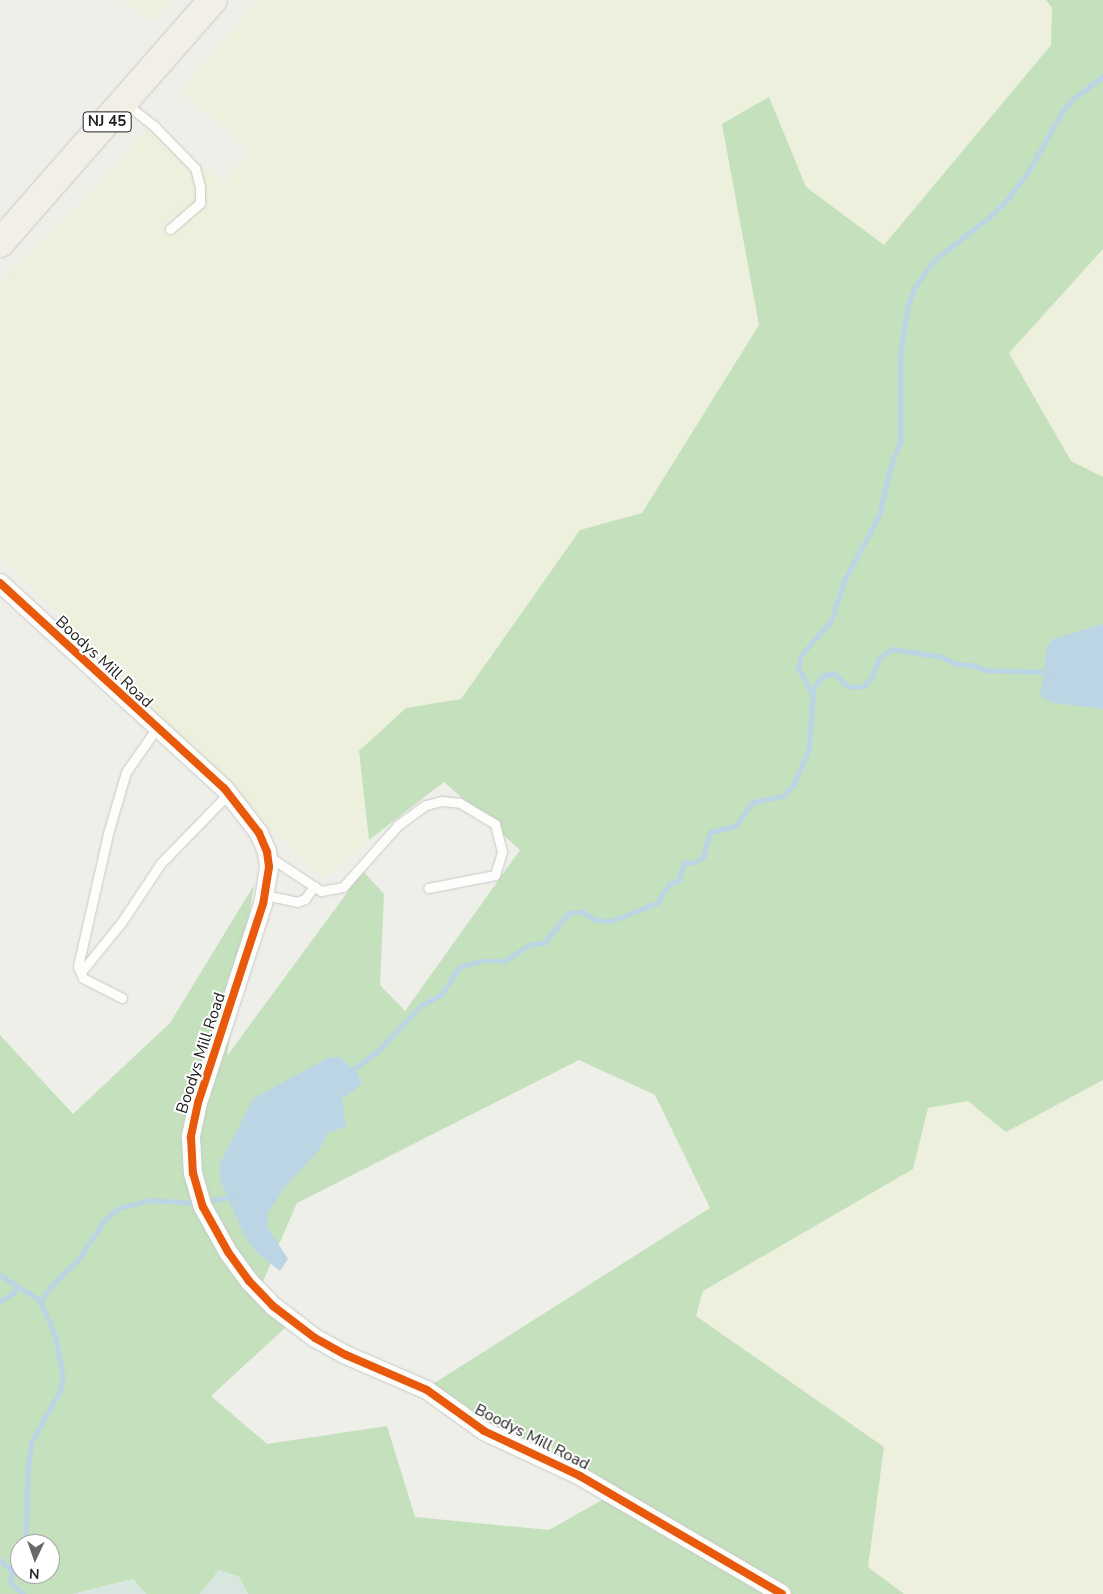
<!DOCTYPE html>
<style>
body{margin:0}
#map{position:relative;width:1103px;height:1594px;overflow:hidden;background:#efefea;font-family:"Nunito Sans",sans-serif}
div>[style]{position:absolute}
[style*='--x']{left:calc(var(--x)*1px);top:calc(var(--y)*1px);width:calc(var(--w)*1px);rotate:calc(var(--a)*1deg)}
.farmland>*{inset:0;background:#ecf0dd}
.forest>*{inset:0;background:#c4e0bd}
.wetland>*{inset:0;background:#d7e7e0}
.water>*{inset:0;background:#bbd5e4}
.stream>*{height:4.5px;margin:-2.25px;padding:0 2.25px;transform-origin:2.25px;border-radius:2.25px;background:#bbd5e4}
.roads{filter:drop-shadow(0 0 1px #c8c8c6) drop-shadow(0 0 1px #c8c8c6)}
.lane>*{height:9px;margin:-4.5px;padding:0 4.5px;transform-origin:4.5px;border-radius:4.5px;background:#fdfdfc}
.street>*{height:18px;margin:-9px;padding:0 9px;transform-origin:9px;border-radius:9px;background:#fdfdfc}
.primary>*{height:28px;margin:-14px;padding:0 14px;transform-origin:14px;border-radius:14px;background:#f2efe6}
.cycleway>*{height:8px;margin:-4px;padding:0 4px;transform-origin:4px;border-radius:4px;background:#e8590c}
span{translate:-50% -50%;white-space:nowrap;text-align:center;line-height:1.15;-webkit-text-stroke:4px #fff;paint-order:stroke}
.shield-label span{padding:1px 4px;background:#fff;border:1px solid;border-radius:4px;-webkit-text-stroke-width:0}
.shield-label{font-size:15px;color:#212121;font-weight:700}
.street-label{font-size:16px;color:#212121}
.north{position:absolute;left:10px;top:1534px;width:50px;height:50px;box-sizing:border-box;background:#fff;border:1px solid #a6a6a6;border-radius:50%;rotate:183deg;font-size:14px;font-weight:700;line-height:20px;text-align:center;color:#212121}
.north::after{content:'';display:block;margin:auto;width:18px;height:22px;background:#696967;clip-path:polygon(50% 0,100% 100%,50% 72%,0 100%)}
</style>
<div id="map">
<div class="farmland">
<div style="clip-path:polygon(124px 0,172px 0,151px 23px)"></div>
<div style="clip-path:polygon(258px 0,1046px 0,1052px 8px,1051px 45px,884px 245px,805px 187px,769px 97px,723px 124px,759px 325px,642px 513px,580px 530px,461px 699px,406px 708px,359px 751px,369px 840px,323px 879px,0 555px,0 280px,79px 207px,152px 123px,224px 183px,251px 152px,181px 90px)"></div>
<div style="clip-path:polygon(1103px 249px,1103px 477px,1071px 461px,1009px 353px)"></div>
<div style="clip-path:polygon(1103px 1080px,1103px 1594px,904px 1594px,868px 1567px,884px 1447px,696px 1316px,703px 1291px,913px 1169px,928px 1108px,968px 1101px,1006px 1132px)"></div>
</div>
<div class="forest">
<div style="clip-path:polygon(evenodd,1046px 0,1103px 0,1103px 249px,1009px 353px,1071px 461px,1103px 477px,1103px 1080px,1006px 1132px,968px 1101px,928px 1108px,913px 1169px,703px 1291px,696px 1316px,884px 1447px,868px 1567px,904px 1594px,248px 1594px,239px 1577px,219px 1570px,200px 1594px,146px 1594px,133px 1579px,73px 1594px,0 1594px,0 1035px,73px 1114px,170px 1023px,254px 885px,227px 1056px,363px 871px,384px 894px,380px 985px,405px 1011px,520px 850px,444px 782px,369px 840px,359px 751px,406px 708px,461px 699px,580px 530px,642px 513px,759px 325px,722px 124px,769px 97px,806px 187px,884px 245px,1051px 45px,1052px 8px,1046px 0,579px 1060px,655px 1095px,710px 1208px,425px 1389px,609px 1496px,549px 1530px,415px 1517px,387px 1426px,267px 1444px,211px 1396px,298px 1316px,261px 1286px,297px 1203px,579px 1060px,1046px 0,20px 1544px,50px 1544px,50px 1574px,20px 1574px,20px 1544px)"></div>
</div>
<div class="wetland">
<div style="clip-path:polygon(219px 1570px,239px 1577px,248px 1594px,200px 1594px)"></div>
<div style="clip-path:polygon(133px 1579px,146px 1594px,73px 1594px)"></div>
</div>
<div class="water">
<div style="clip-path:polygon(1103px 624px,1103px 709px,1054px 703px,1040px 696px,1047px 647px,1053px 639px)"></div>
<div style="clip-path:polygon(339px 1057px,356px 1071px,362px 1084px,342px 1099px,346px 1126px,327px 1134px,320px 1149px,284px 1188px,268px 1213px,268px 1228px,288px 1259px,280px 1271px,255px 1251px,244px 1235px,220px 1180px,220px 1163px,253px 1099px,327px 1058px)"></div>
</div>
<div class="stream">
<div style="--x:812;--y:694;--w:30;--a:-118"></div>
<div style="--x:798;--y:668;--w:13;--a:-77"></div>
<div style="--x:801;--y:655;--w:45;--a:-48.6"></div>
<div style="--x:831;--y:621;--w:40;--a:-72"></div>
<div style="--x:843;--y:583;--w:79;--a:-62.1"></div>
<div style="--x:880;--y:513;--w:46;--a:-77.5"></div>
<div style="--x:890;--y:468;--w:28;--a:-69"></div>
<div style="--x:900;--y:442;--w:87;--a:-90"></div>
<div style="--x:900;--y:355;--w:51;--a:-80.9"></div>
<div style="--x:908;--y:305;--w:19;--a:-69"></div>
<div style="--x:915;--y:287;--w:32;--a:-55"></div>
<div style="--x:933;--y:261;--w:75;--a:-37.9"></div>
<div style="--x:992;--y:215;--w:23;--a:-45"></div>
<div style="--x:1008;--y:199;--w:39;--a:-54"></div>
<div style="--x:1031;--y:167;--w:63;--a:-60.6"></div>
<div style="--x:1062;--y:112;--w:17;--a:-50"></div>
<div style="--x:1073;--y:99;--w:38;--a:-37"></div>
<div style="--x:350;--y:1072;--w:34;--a:-37"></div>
<div style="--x:377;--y:1052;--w:63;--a:-46.9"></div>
<div style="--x:420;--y:1006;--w:24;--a:-28"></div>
<div style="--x:441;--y:995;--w:33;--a:-57"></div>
<div style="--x:459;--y:967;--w:22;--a:-16"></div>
<div style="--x:480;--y:961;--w:25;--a:0"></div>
<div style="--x:505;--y:961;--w:29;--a:-34"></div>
<div style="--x:529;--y:945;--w:15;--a:-8"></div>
<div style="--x:544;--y:943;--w:38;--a:-51"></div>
<div style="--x:568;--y:913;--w:16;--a:-4"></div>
<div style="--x:584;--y:912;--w:14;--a:34"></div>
<div style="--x:596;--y:920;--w:15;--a:4"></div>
<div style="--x:611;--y:921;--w:49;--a:-21.4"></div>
<div style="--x:657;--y:903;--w:22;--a:-58"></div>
<div style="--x:669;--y:884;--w:11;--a:-22"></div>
<div style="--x:679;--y:880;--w:18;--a:-74"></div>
<div style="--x:684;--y:863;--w:10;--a:0"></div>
<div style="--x:694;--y:863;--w:11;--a:-34"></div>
<div style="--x:703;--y:857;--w:26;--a:-74"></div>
<div style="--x:710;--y:832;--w:26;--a:-13"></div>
<div style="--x:735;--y:826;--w:30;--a:-53"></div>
<div style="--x:753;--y:802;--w:31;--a:-11"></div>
<div style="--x:783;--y:796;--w:16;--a:-47"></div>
<div style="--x:794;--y:784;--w:39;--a:-67"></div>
<div style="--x:809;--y:748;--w:58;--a:-86.1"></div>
<div style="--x:813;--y:690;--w:17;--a:-57"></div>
<div style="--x:822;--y:676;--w:12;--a:-14"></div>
<div style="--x:834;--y:673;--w:21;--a:43"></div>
<div style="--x:849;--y:687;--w:14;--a:0"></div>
<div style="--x:863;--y:687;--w:13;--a:-48"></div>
<div style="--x:872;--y:677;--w:20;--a:-70"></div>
<div style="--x:879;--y:658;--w:16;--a:-35"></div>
<div style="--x:892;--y:649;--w:48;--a:8.5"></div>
<div style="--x:939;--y:656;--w:20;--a:24"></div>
<div style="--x:957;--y:664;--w:16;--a:4"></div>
<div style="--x:973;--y:665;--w:13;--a:23"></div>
<div style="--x:985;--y:670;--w:62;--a:1.8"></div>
<div style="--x:206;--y:1201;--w:26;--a:-9"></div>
<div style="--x:0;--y:1275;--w:47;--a:32"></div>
<div style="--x:40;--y:1300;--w:40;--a:66.6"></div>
<div style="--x:56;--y:1337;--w:39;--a:80"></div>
<div style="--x:63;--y:1375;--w:13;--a:94"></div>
<div style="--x:62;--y:1388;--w:62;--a:119.1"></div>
<div style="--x:32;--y:1442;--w:28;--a:98"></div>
<div style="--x:28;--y:1470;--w:74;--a:91.5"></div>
<div style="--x:0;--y:1301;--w:16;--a:-30"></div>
<div style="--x:14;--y:1293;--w:7;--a:-63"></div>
<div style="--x:41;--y:1301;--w:17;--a:-57"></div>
<div style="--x:50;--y:1287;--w:39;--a:-44"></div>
<div style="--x:78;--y:1260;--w:49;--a:-56.6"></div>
<div style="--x:105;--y:1219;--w:18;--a:-38"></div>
<div style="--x:119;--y:1208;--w:32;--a:-14"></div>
<div style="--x:150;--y:1200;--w:48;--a:3.6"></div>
<div style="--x:0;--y:1560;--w:16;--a:43"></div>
<div style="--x:20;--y:1561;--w:19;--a:118"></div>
<div style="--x:11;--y:1578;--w:6;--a:81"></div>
<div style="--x:12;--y:1584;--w:16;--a:40"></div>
</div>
<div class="roads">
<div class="lane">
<div style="--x:126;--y:104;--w:36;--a:38"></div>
<div style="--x:154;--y:126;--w:59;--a:45.7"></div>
<div style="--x:195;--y:168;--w:20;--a:75"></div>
<div style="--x:200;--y:187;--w:16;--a:90"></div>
<div style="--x:200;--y:203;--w:40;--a:139"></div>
<div style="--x:268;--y:856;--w:64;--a:33.4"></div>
<div style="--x:321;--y:891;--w:22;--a:-10"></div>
<div style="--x:343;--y:887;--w:83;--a:-48.4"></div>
<div style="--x:398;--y:825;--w:34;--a:-36"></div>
<div style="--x:426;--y:805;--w:16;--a:-14"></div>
<div style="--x:442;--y:801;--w:18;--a:6"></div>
<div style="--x:460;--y:803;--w:41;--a:31"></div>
<div style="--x:495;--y:824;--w:29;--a:76"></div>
<div style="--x:502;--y:852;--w:24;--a:107"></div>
<div style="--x:495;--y:875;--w:68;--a:169"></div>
<div style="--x:265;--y:895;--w:33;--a:12"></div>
<div style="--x:297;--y:902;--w:9;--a:-21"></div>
<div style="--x:305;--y:899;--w:16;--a:-55"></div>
<div style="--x:81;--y:972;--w:63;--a:-50.8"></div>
<div style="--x:121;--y:923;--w:72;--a:-56.3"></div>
<div style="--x:161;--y:863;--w:98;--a:-45.8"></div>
<div style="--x:122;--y:998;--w:44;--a:-152.9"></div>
<div style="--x:83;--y:978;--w:13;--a:-113"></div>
<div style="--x:78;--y:966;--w:139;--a:-77.2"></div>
<div style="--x:109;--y:830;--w:60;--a:-73.7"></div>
<div style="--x:126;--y:772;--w:52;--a:-55.1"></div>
</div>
<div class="street">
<div style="--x:0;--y:583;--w:304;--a:42.5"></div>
<div style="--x:224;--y:788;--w:57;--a:52.1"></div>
<div style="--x:259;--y:833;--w:21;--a:67"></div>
<div style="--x:267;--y:852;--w:15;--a:82"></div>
<div style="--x:269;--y:867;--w:37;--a:99"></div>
<div style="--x:263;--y:904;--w:209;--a:108.1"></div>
<div style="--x:198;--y:1103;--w:35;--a:102"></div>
<div style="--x:191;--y:1137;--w:36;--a:87"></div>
<div style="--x:193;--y:1173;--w:35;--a:74"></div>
<div style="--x:203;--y:1207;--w:51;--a:60.9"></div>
<div style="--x:228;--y:1252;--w:36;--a:54"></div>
<div style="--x:249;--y:1281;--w:35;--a:46"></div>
<div style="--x:273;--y:1306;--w:53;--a:37.3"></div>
<div style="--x:315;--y:1338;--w:35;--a:29"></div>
<div style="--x:346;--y:1355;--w:88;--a:23.4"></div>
<div style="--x:427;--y:1390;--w:70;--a:35.7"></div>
<div style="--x:484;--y:1431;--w:106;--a:25.1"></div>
<div style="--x:580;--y:1476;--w:234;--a:30.3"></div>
</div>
<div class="primary">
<div style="--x:0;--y:243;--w:323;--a:-48.8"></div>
</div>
</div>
<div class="cycleway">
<div style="--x:0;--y:583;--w:304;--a:42.5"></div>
<div style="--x:224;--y:788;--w:57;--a:52.1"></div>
<div style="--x:259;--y:833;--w:21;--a:67"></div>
<div style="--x:267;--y:852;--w:15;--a:82"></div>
<div style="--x:269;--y:867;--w:37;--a:99"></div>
<div style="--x:263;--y:904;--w:209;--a:108.1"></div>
<div style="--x:198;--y:1103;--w:35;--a:102"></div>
<div style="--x:191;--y:1137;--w:36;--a:87"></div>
<div style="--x:193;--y:1173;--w:35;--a:74"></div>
<div style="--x:203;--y:1207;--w:51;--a:60.9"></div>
<div style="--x:228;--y:1252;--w:36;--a:54"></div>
<div style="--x:249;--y:1281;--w:35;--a:46"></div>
<div style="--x:273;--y:1306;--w:53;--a:37.3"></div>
<div style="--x:315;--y:1338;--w:35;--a:29"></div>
<div style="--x:346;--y:1355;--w:88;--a:23.4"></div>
<div style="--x:427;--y:1390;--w:70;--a:35.7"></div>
<div style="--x:484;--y:1431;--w:106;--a:25.1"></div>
<div style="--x:580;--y:1476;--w:234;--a:30.3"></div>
</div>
<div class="shield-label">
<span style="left:107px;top:122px">NJ 45</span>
</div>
<div class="street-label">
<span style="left:104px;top:662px;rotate:43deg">Boodys Mill Road</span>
<span style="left:201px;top:1053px;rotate:-72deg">Boodys Mill Road</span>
<span style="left:532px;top:1437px;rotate:27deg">Boodys Mill Road</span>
</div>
<div class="north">N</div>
</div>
